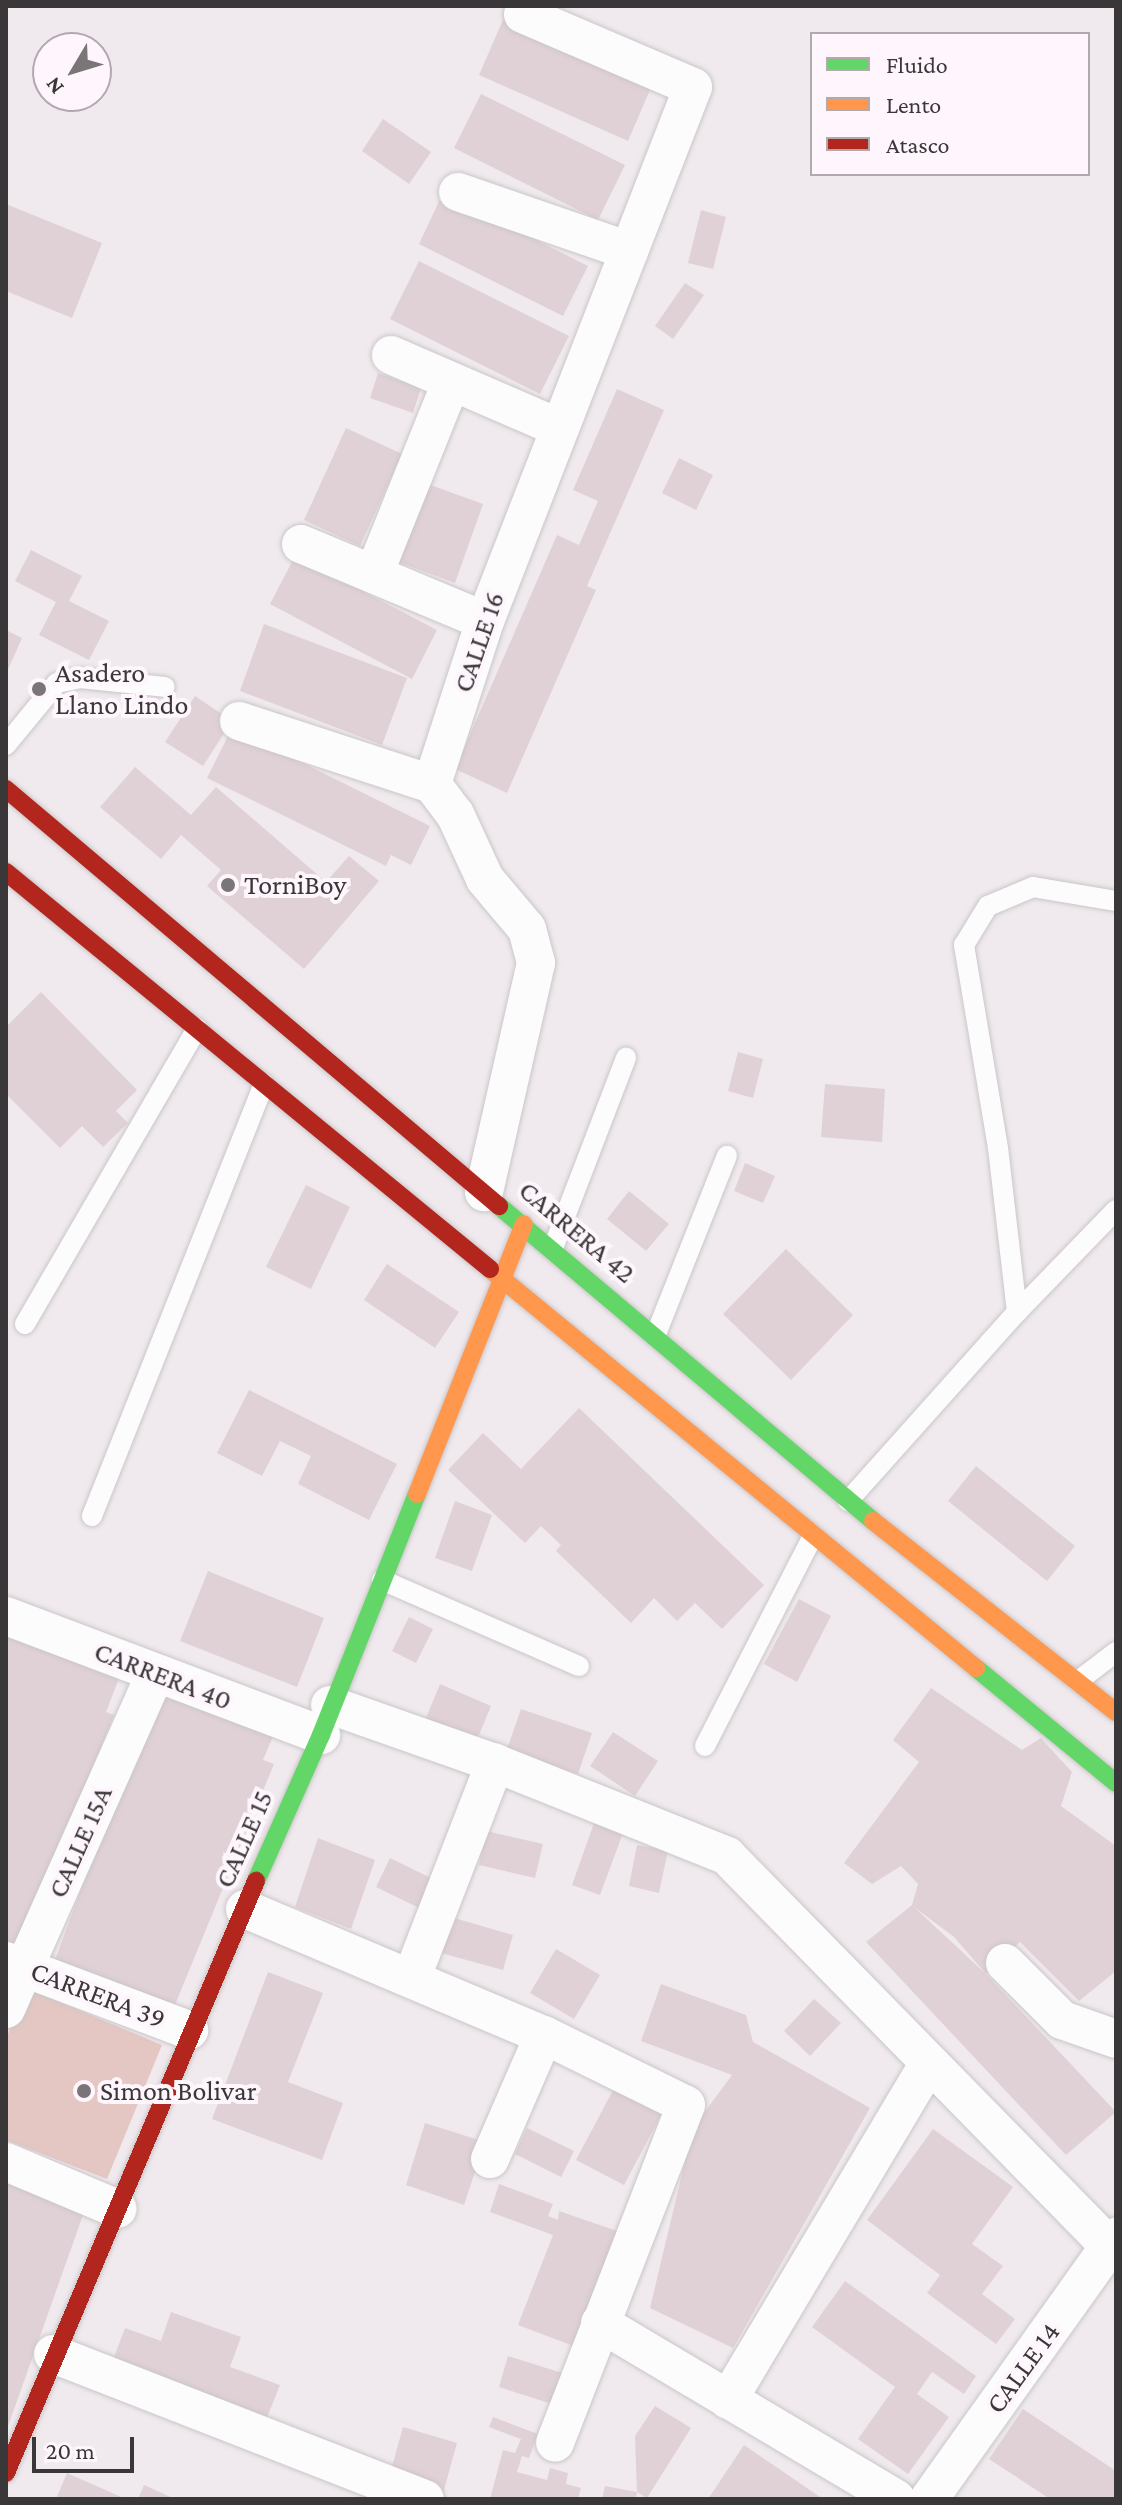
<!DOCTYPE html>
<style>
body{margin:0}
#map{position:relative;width:1122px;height:2505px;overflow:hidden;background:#f0eaee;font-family:"Crimson Pro",serif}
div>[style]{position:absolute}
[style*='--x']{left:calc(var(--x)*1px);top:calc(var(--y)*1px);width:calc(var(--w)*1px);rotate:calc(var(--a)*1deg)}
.green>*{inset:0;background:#e4c7c3}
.building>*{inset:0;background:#e0d1d6}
.roads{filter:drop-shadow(0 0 2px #cac6c9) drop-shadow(0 0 2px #cac6c9)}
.lane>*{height:20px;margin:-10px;padding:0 10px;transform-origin:10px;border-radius:10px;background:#fdfcfc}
.street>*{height:38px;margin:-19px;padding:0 19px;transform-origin:19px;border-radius:19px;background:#fdfcfc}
.fast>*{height:18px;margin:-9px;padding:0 9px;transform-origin:9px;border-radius:9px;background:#63d668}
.slow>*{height:18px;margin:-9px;padding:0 9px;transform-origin:9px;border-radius:9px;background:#ff974d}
.jam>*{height:18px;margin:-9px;padding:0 9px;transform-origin:9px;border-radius:9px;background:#b3261e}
.dots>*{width:22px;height:22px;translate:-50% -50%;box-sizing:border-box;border:4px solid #fef6fc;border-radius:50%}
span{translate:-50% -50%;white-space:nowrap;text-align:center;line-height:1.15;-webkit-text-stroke:8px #fef6fc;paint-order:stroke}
.street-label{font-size:28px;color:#3a3739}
.poi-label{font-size:28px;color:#3a3739}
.left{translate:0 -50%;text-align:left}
.frame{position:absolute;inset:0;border:8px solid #3a3739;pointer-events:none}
.legend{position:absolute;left:810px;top:32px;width:280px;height:144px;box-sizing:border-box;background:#fef6fc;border:2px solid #b0aaae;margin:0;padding:10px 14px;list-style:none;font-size:24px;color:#3a3739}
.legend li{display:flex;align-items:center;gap:16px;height:40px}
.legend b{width:40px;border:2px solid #b0aaae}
.north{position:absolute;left:32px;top:32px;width:80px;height:80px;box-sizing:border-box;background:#fef6fc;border:2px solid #b0aaae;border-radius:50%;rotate:232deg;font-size:22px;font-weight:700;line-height:32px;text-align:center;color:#3a3739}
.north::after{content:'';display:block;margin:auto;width:28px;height:36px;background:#7a7678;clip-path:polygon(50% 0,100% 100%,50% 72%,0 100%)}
.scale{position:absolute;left:32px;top:2437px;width:102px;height:36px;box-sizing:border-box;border:4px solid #3a3739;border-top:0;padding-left:10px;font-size:24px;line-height:28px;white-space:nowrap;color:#3a3739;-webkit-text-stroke:6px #fef6fc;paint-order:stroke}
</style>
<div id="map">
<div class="green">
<div style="clip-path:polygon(26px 1988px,162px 2045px,107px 2179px,6px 2140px,6px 2039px)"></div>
</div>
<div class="building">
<div style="clip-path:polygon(509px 6px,659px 69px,628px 141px,479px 75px)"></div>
<div style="clip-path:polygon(481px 94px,625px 165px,598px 220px,454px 148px)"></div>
<div style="clip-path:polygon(383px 119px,431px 152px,409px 184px,362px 151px)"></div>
<div style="clip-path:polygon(443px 193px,588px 266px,563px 316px,419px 244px)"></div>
<div style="clip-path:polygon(6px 204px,102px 243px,72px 318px,6px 291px)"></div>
<div style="clip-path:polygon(701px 210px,726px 217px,713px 269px,688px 263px)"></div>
<div style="clip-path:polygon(419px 261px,569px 336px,540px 394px,390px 319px)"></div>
<div style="clip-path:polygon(685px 283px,704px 295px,673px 339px,655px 326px)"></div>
<div style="clip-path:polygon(378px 373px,421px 388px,413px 413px,370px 398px)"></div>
<div style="clip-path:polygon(617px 389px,664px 410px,587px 586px,596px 590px,507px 793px,455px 769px,557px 535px,579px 545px,598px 501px,573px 490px)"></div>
<div style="clip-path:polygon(346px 428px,402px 454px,360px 546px,304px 520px)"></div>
<div style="clip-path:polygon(679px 458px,713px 475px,696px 510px,662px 493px)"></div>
<div style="clip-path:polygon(425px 483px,483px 504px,455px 583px,396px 561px)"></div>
<div style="clip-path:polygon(31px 550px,82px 576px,69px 601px,109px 621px,89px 660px,39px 635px,56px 602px,15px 581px)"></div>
<div style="clip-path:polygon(295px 556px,437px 630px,412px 679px,270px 604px)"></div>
<div style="clip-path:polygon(264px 624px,407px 678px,382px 745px,240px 691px)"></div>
<div style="clip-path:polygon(6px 630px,22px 638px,6px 674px)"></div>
<div style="clip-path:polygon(195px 696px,232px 721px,203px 766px,165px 742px)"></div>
<div style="clip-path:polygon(232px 728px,430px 826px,411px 865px,391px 855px,386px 866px,207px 778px)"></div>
<div style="clip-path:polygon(135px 767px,191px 815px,216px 787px,326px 882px,349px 856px,379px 881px,304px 969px,207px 886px,221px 870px,181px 835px,161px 859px,100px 807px)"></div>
<div style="clip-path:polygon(41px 992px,137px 1090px,116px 1111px,128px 1123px,103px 1147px,82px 1126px,60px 1148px,6px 1094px,6px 1027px)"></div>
<div style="clip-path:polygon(738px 1052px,763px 1059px,753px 1098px,728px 1091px)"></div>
<div style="clip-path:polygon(825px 1084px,885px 1089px,882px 1142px,821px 1137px)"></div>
<div style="clip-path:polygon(745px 1163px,775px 1176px,763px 1203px,734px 1191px)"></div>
<div style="clip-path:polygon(306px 1185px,350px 1207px,311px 1289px,266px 1267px)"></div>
<div style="clip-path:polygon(629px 1191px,669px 1224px,646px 1251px,607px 1219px)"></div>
<div style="clip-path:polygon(786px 1249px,853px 1315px,791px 1380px,723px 1314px)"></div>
<div style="clip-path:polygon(387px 1264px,459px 1312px,435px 1348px,364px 1300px)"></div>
<div style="clip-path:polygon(249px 1390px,397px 1464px,369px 1520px,298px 1484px,311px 1456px,280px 1441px,262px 1476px,217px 1453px)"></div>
<div style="clip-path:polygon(579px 1408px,764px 1585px,722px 1629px,695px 1603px,677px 1621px,654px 1598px,631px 1623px,556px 1551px,561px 1545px,541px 1526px,525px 1543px,448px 1470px,483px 1433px,521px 1469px)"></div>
<div style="clip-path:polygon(976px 1466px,1075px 1546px,1047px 1581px,948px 1501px)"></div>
<div style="clip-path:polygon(455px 1501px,492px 1515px,472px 1571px,435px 1558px)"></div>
<div style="clip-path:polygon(208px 1571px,324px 1618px,297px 1687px,180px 1641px)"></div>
<div style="clip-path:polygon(799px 1599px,831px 1616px,797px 1682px,764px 1664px)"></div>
<div style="clip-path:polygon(409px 1617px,433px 1629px,416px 1663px,392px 1651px)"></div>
<div style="clip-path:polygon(6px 1633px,121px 1673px,106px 1712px,114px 1715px,17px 1955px,6px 1957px)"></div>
<div style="clip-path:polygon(440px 1684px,491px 1706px,477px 1740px,426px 1718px)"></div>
<div style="clip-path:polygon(931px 1688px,1022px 1750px,1041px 1738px,1072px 1772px,1061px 1806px,1116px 1846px,1116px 1971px,1079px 2001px,1020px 1942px,986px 1974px,954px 1937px,914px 1907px,986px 1974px,1116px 2112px,1066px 2155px,866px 1942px,912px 1905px,918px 1884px,901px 1866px,872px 1884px,844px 1863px,919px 1762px,893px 1740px)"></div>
<div style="clip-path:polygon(154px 1692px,274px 1734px,263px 1760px,274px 1764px,172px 2012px,55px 1960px)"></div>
<div style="clip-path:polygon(521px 1709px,592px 1733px,578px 1774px,507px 1749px)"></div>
<div style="clip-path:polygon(613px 1732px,658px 1761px,635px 1796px,590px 1766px)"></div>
<div style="clip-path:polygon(594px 1823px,623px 1833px,600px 1895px,572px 1885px)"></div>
<div style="clip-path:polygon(486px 1831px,543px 1844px,535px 1878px,479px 1865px)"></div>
<div style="clip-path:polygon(318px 1838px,375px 1860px,351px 1929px,295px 1907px)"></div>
<div style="clip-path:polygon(637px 1845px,668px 1850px,659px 1893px,629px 1886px)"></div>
<div style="clip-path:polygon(390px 1858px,433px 1879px,419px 1908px,376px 1887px)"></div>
<div style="clip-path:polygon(451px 1917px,513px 1935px,503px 1970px,441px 1953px)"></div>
<div style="clip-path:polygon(556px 1949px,600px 1975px,574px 2019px,530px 1993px)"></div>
<div style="clip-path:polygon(268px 1972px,323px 1993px,288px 2082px,343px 2103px,322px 2160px,212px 2119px)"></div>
<div style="clip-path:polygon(661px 1984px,746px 2015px,753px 2042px,870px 2108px,733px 2348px,650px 2308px,693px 2128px,732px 2075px,641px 2041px)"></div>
<div style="clip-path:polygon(814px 1999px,841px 2023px,810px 2056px,784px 2031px)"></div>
<div style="clip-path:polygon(620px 2077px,668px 2102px,624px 2185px,576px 2160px)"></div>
<div style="clip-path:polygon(425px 2123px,485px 2142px,464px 2205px,406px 2185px)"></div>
<div style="clip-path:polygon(527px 2128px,574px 2151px,561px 2177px,515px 2154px)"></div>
<div style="clip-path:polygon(933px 2129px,1013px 2187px,972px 2244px,1003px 2266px,982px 2294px,1015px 2319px,996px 2344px,927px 2293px,940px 2275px,867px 2220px)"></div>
<div style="clip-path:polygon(6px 2168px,88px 2201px,6px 2432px)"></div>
<div style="clip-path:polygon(499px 2184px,553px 2204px,548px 2216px,558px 2220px,559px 2211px,617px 2231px,576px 2347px,518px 2325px,553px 2235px,490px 2212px)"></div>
<div style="clip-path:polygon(845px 2281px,976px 2376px,964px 2394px,932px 2372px,917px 2394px,949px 2417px,908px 2474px,858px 2439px,895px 2387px,812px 2327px)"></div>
<div style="clip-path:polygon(171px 2312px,241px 2337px,230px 2367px,280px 2385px,266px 2420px,111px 2365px,125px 2328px,161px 2341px)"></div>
<div style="clip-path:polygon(508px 2356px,562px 2373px,552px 2404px,499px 2387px)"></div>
<div style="clip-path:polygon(655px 2406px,691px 2428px,647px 2498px,637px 2492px,635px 2436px)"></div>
<div style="clip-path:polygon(1023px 2409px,1116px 2471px,1116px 2499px,1050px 2499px,989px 2459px)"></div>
<div style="clip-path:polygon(493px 2417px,538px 2434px,529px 2458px,522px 2456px,517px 2472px,547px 2480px,550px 2468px,568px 2473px,566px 2484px,581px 2488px,578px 2499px,490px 2499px,503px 2450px,515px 2453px,521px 2439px,489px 2427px)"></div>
<div style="clip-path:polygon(403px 2427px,457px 2443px,442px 2497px,388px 2481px)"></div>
<div style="clip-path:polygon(744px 2445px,823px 2499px,708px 2499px)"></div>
<div style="clip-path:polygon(67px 2473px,126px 2499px,56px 2499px)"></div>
<div style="clip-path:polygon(144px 2485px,175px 2499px,138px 2499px)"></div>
<div style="clip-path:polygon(605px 2486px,637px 2492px,636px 2499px,602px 2499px)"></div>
</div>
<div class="roads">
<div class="lane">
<div style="--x:6;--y:745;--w:80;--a:-50.6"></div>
<div style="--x:57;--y:683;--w:24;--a:-12"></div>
<div style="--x:80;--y:678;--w:85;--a:6"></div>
<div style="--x:553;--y:1248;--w:204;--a:-69"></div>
<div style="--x:1017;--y:1312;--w:165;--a:-96.6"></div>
<div style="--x:998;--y:1148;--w:206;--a:-99.5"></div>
<div style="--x:964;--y:945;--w:46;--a:-58.4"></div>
<div style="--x:988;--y:906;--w:49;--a:-22.9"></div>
<div style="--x:1033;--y:887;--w:84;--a:9.6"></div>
<div style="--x:25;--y:1324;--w:342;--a:-59.8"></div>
<div style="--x:656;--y:1334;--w:192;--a:-68.3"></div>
<div style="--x:848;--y:1501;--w:254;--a:-48.2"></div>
<div style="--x:1017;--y:1312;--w:142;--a:-45.9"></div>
<div style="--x:92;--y:1516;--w:465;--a:-68.3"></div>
<div style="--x:382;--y:1580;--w:215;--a:23.6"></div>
<div style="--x:1078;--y:1681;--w:48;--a:-37.3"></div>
<div style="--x:705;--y:1746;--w:236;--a:-62.8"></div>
</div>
<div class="street">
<div style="--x:458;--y:192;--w:181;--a:19"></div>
<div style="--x:391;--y:355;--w:184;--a:23.4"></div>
<div style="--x:301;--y:544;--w:199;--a:22.7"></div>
<div style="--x:374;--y:574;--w:204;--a:-68.1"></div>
<div style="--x:239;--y:721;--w:203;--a:18.1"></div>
<div style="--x:432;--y:784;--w:171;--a:-72"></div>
<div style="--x:485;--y:621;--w:573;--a:-68.72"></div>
<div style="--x:693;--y:87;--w:185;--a:-156.8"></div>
<div style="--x:432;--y:784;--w:38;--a:53"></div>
<div style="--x:455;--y:814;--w:72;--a:65.2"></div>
<div style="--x:485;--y:879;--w:65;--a:50"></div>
<div style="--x:527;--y:929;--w:35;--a:75"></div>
<div style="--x:536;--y:963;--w:235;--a:102.8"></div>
<div style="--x:6;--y:1616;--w:337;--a:20.7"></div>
<div style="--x:330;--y:1705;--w:175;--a:19.4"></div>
<div style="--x:495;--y:1763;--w:250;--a:21.8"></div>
<div style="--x:727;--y:1856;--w:556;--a:45.58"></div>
<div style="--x:245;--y:1909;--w:324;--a:22.9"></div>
<div style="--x:544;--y:2035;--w:158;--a:26.2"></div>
<div style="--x:686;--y:2105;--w:362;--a:111.2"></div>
<div style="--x:6;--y:1961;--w:196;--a:20.7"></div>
<div style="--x:1005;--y:1963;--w:81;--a:45"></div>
<div style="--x:1062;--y:2020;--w:57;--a:19.4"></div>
<div style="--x:412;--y:1977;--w:230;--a:-68.8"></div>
<div style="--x:6;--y:2009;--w:366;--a:-66"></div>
<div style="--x:490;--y:2159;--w:135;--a:-66.5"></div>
<div style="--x:6;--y:2162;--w:121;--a:22.8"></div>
<div style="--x:600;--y:2323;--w:344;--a:30.7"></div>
<div style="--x:53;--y:2354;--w:399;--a:21.3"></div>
<div style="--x:728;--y:2400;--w:391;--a:-59.2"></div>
<div style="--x:929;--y:2499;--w:322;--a:-54.5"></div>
</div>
<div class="fast">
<div style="--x:499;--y:1206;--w:489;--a:40.1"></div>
<div style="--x:976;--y:1668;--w:181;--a:39.4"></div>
<div style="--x:256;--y:1881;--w:160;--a:-66"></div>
<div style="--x:321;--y:1735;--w:259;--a:-68.3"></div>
</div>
<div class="slow">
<div style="--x:490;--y:1269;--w:629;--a:39.39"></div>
<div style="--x:417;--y:1494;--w:290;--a:-68.4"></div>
<div style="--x:873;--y:1521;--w:309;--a:38.2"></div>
</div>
<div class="jam">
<div style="--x:6;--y:789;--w:646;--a:40.23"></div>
<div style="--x:6;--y:872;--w:626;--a:39.36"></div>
<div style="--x:6;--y:2473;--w:643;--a:-67.11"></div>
</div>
</div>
<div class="dots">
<div style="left:39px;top:689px;background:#7a7678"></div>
<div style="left:228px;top:885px;background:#7a7678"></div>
<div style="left:84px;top:2091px;background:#7a7678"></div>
</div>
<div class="street-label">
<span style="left:479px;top:642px;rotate:-71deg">CALLE 16</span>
<span style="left:577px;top:1232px;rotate:40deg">CARRERA 42</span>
<span style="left:163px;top:1676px;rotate:21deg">CARRERA 40</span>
<span style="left:244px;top:1839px;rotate:-66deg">CALLE 15</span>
<span style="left:80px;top:1842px;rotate:-66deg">CALLE 15A</span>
<span style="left:98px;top:1995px;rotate:21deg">CARRERA 39</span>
<span style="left:1023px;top:2368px;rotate:-54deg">CALLE 14</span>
</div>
<div class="poi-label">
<span class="left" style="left:55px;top:689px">Asadero<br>Llano Lindo</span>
<span class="left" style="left:244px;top:885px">TorniBoy</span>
<span class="left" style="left:100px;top:2091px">Simon Bolivar</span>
</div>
<div class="frame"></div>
<ul class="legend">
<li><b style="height:10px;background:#63d668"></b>Fluido</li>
<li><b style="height:10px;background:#ff974d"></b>Lento</li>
<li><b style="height:10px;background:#b3261e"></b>Atasco</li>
</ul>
<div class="north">N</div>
<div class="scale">20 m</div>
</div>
